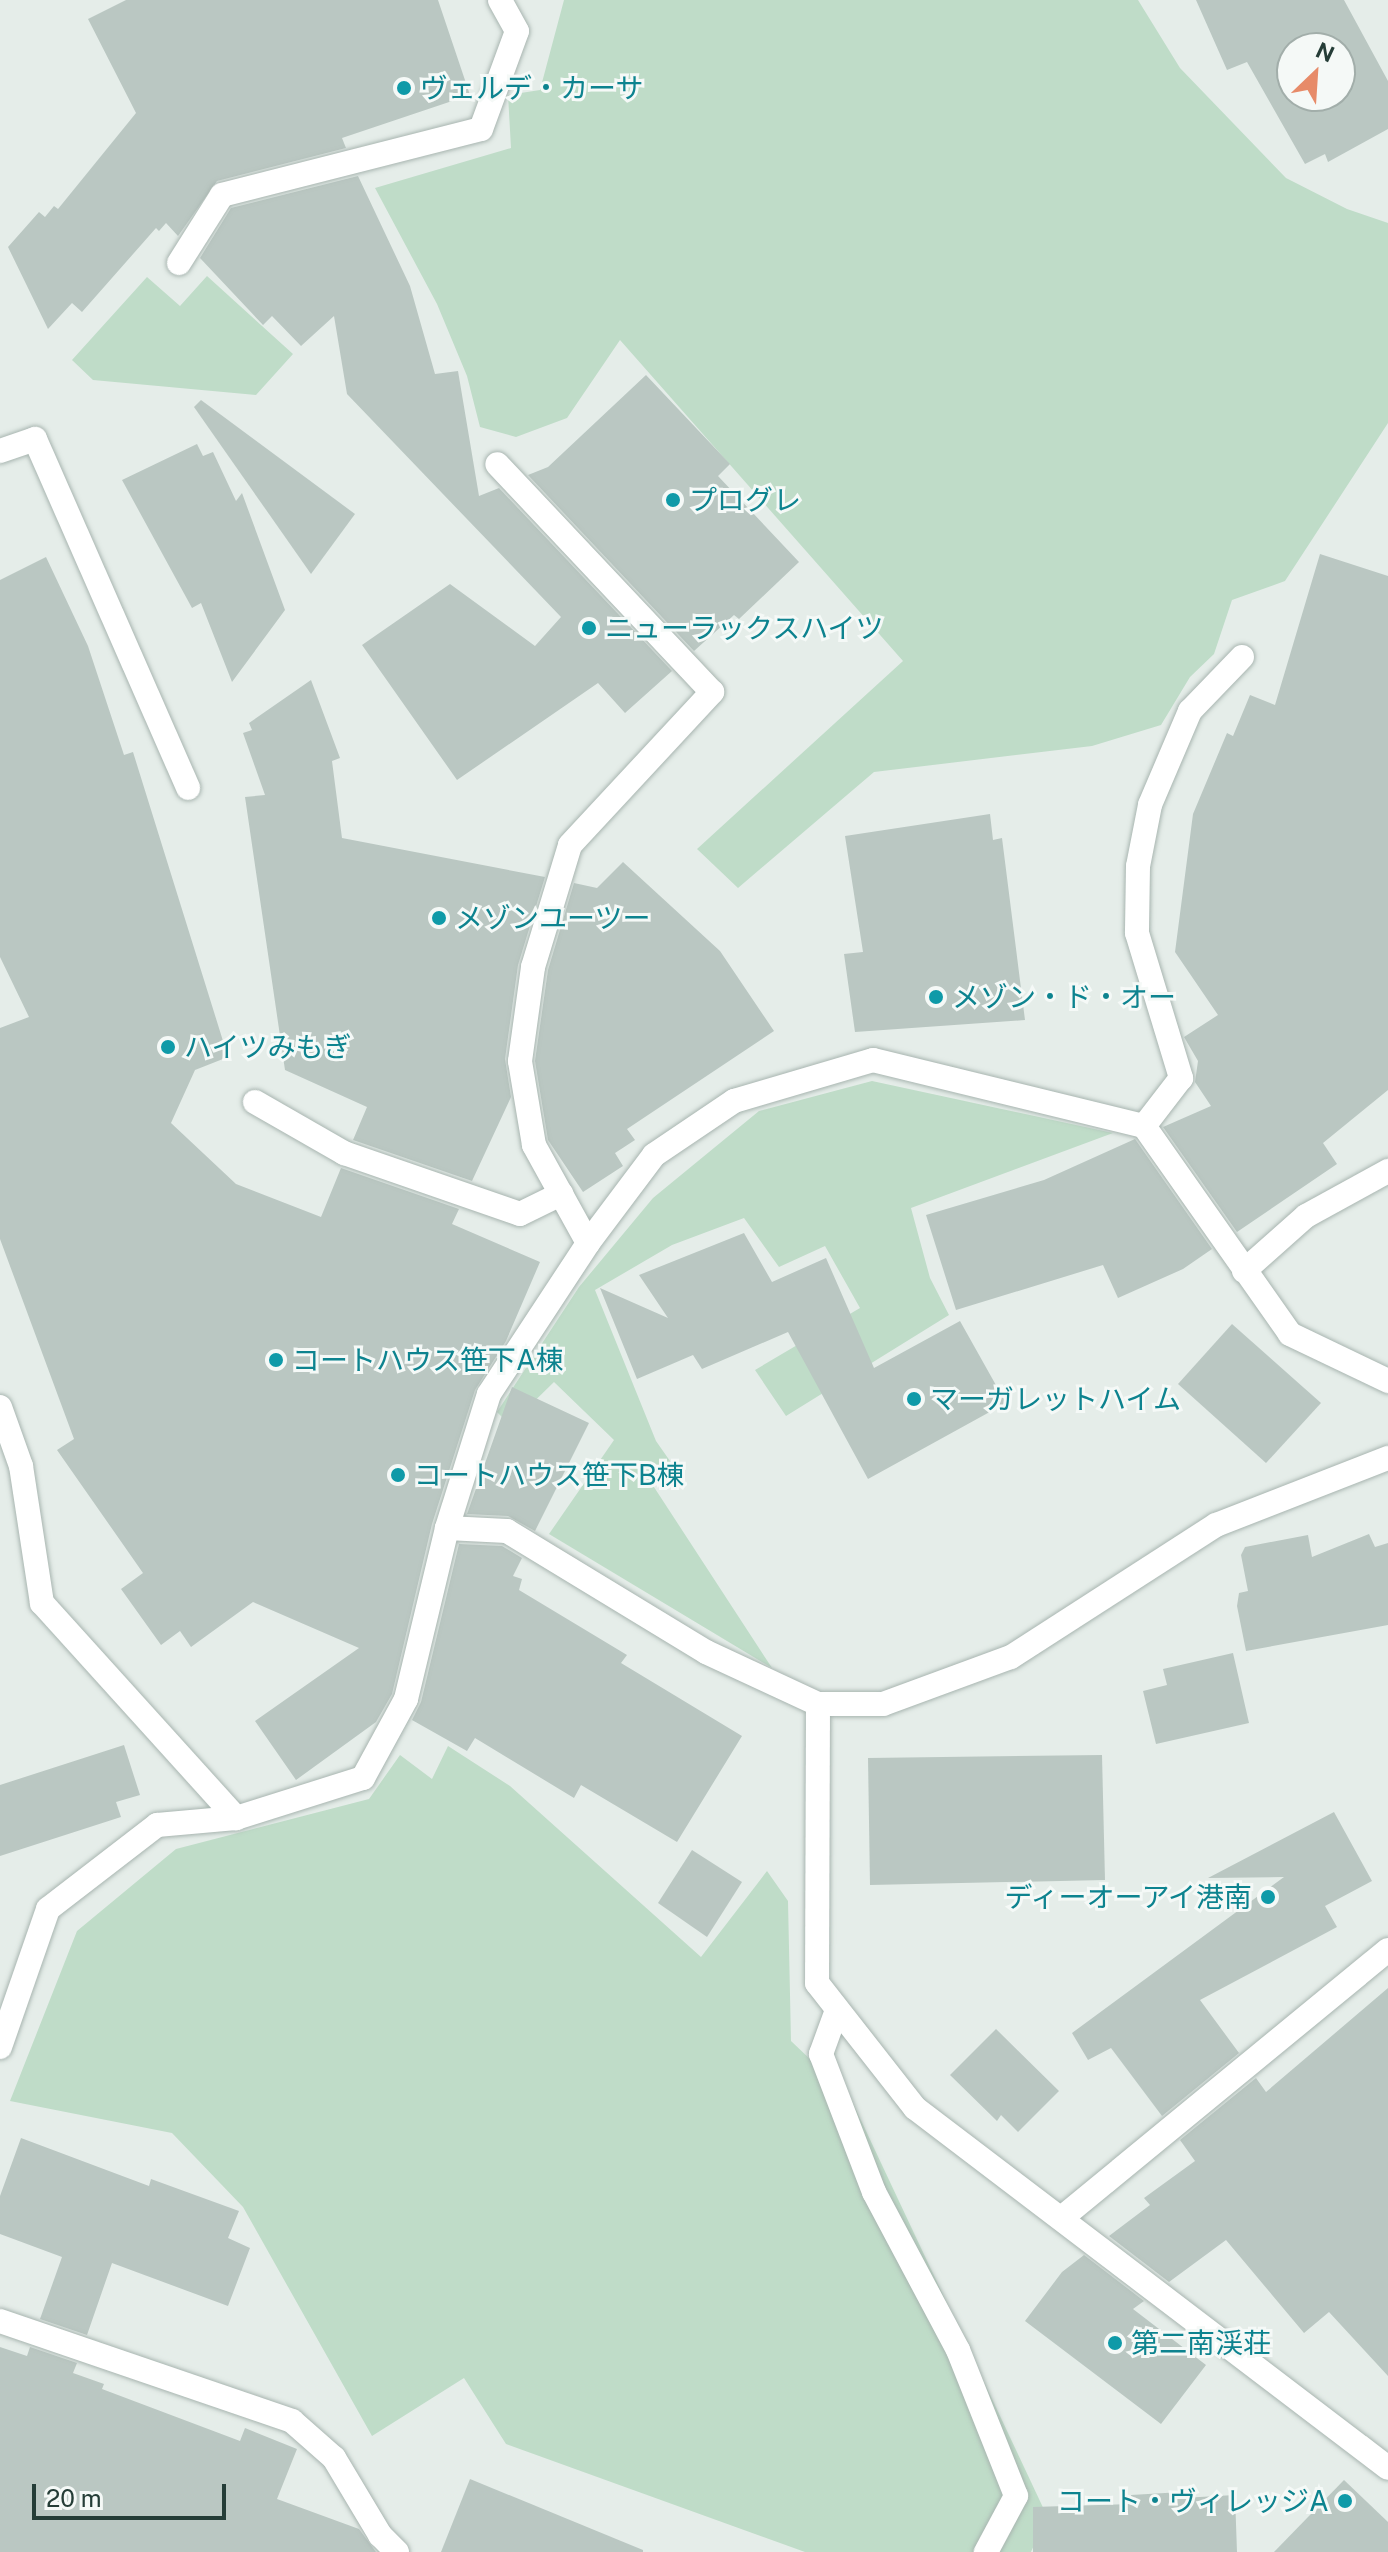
<!DOCTYPE html>
<meta charset="utf-8">
<style>
body{margin:0}
#map{position:relative;width:1388px;height:2552px;overflow:hidden;background:#e5ede9;font-family:"Public Sans","Noto Sans JP",sans-serif}
div>[style]{position:absolute}
[style*='--x']{left:calc(var(--x)*1px);top:calc(var(--y)*1px);width:calc(var(--w)*1px);rotate:calc(var(--a)*1deg)}
.green>*{inset:0;background:#bfdcc8}
.building>*{inset:0;background:#bac7c2}
.roads{filter:drop-shadow(0 0 2px #a8b5b0) drop-shadow(0 0 2px #a8b5b0)}
.street>*{height:24px;margin:-12px;padding:0 12px;transform-origin:12px;border-radius:12px;background:#fff}
.dots>*{width:22px;height:22px;translate:-50% -50%;box-sizing:border-box;border:4px solid #f5f9f7;border-radius:50%}
span{translate:-50% -50%;white-space:nowrap;text-align:center;line-height:1.15;-webkit-text-stroke:6px #f5f9f7;paint-order:stroke}
.culture-label{font-size:28px;color:#0d838f}
.left{translate:0 -50%;text-align:left}
.right{translate:-100% -50%;text-align:right}
.north{position:absolute;left:1276px;top:32px;width:80px;height:80px;box-sizing:border-box;background:#f5f9f7;border:2px solid #a2aeaa;border-radius:50%;rotate:25deg;font-size:22px;font-weight:700;line-height:32px;text-align:center;color:#253d37}
.north::after{content:'';display:block;margin:auto;width:28px;height:36px;background:#e78b69;clip-path:polygon(50% 0,100% 100%,50% 72%,0 100%)}
.scale{position:absolute;left:32px;top:2484px;width:194px;height:36px;box-sizing:border-box;border:4px solid #253d37;border-top:0;padding-left:10px;font-size:24px;line-height:28px;white-space:nowrap;color:#253d37;-webkit-text-stroke:6px #f5f9f7;paint-order:stroke}
</style>
<div id="map">
<div class="green">
<div style="clip-path:polygon(564px 0,1138px 0,1180px 68px,1286px 178px,1347px 209px,1388px 223px,1388px 423px,1285px 581px,1232px 600px,1214px 654px,1190px 677px,1161px 725px,1092px 746px,874px 772px,738px 888px,697px 849px,903px 661px,620px 340px,567px 418px,516px 437px,480px 427px,467px 376px,437px 304px,375px 188px,511px 148px,508px 95px,540px 90px)"></div>
<div style="clip-path:polygon(207px 276px,293px 354px,256px 395px,93px 380px,72px 360px,147px 277px,180px 306px)"></div>
<div style="clip-path:polygon(872px 1081px,1113px 1133px,911px 1208px,930px 1278px,949px 1315px,786px 1416px,755px 1370px,860px 1308px,825px 1246px,779px 1267px,744px 1218px,672px 1245px,595px 1290px,656px 1441px,677px 1471px,652px 1484px,772px 1668px,549px 1534px,614px 1440px,554px 1382px,510px 1425px,497px 1412px,579px 1287px,653px 1198px,759px 1111px)"></div>
<div style="clip-path:polygon(448px 1746px,510px 1786px,701px 1957px,767px 1871px,788px 1901px,791px 2041px,850px 2097px,1047px 2516px,1031px 2552px,805px 2552px,506px 2444px,464px 2378px,372px 2436px,243px 2207px,172px 2133px,10px 2101px,77px 1931px,176px 1849px,369px 1799px,400px 1755px,432px 1779px)"></div>
</div>
<div class="building">
<div style="clip-path:polygon(126px 0,438px 0,470px 95px,342px 138px,346px 148px,217px 181px,178px 236px,166px 223px,159px 231px,156px 228px,82px 312px,72px 303px,48px 329px,8px 247px,39px 212px,45px 217px,54px 206px,58px 209px,136px 113px,88px 19px)"></div>
<div style="clip-path:polygon(evenodd,1196px 0,1344px 0,1388px 81px,1388px 129px,1328px 162px,1325px 154px,1305px 164px,1247px 62px,1227px 70px,1196px 0,1292px 48px,1340px 48px,1340px 96px,1292px 96px,1292px 48px)"></div>
<div style="clip-path:polygon(358px 176px,410px 286px,435px 374px,458px 371px,479px 496px,499px 488px,672px 671px,625px 713px,598px 683px,457px 780px,362px 645px,450px 584px,535px 646px,561px 617px,347px 394px,334px 316px,301px 346px,272px 316px,263px 325px,200px 258px,231px 208px)"></div>
<div style="clip-path:polygon(646px 375px,730px 464px,718px 476px,799px 562px,739px 619px,734px 615px,694px 651px,528px 475px,548px 467px)"></div>
<div style="clip-path:polygon(201px 400px,355px 514px,311px 574px,194px 407px)"></div>
<div style="clip-path:polygon(197px 444px,203px 456px,213px 452px,236px 501px,242px 493px,285px 610px,232px 682px,201px 603px,192px 608px,122px 480px)"></div>
<div style="clip-path:polygon(1320px 554px,1388px 576px,1388px 1090px,1323px 1143px,1337px 1164px,1237px 1232px,1163px 1127px,1211px 1106px,1195px 1082px,1198px 1061px,1184px 1037px,1218px 1015px,1175px 952px,1193px 814px,1227px 733px,1233px 736px,1250px 695px,1275px 705px)"></div>
<div style="clip-path:polygon(46px 557px,88px 646px,124px 755px,133px 752px,228px 1057px,195px 1070px,171px 1123px,236px 1184px,321px 1217px,341px 1168px,459px 1209px,452px 1224px,540px 1262px,506px 1341px,475px 1390px,432px 1524px,392px 1694px,376px 1722px,296px 1780px,255px 1721px,359px 1648px,253px 1602px,191px 1647px,180px 1631px,161px 1645px,121px 1589px,143px 1573px,57px 1450px,74px 1439px,0 1239px,0 1028px,29px 1017px,0 957px,0 580px)"></div>
<div style="clip-path:polygon(311px 680px,340px 758px,332px 761px,342px 838px,545px 877px,518px 965px,505px 1059px,511px 1097px,472px 1181px,353px 1140px,367px 1107px,285px 1070px,245px 797px,265px 795px,243px 733px,252px 730px,249px 723px)"></div>
<div style="clip-path:polygon(990px 814px,993px 840px,1002px 838px,1025px 1020px,855px 1032px,844px 954px,863px 952px,845px 836px)"></div>
<div style="clip-path:polygon(623px 862px,720px 951px,774px 1031px,627px 1129px,635px 1140px,615px 1153px,623px 1166px,583px 1192px,548px 1140px,535px 1061px,548px 970px,574px 883px,597px 888px)"></div>
<div style="clip-path:polygon(1135px 1139px,1212px 1249px,1183px 1269px,1118px 1298px,1103px 1265px,956px 1310px,926px 1215px,1044px 1180px)"></div>
<div style="clip-path:polygon(744px 1233px,772px 1282px,826px 1258px,874px 1368px,960px 1321px,1006px 1403px,868px 1479px,788px 1332px,702px 1369px,693px 1355px,637px 1379px,600px 1288px,668px 1318px,639px 1275px)"></div>
<div style="clip-path:polygon(1232px 1324px,1321px 1403px,1266px 1463px,1178px 1384px)"></div>
<div style="clip-path:polygon(512px 1387px,589px 1423px,535px 1531px,508px 1516px,467px 1514px)"></div>
<div style="clip-path:polygon(1369px 1534px,1375px 1547px,1388px 1543px,1388px 1625px,1246px 1651px,1237px 1606px,1239px 1593px,1248px 1591px,1241px 1555px,1245px 1547px,1308px 1535px,1312px 1557px)"></div>
<div style="clip-path:polygon(459px 1544px,502px 1546px,522px 1558px,513px 1576px,522px 1579px,519px 1590px,627px 1655px,621px 1663px,742px 1736px,677px 1842px,581px 1785px,574px 1798px,475px 1738px,467px 1751px,412px 1720px,421px 1702px)"></div>
<div style="clip-path:polygon(1233px 1653px,1249px 1723px,1156px 1744px,1143px 1691px,1167px 1685px,1163px 1669px)"></div>
<div style="clip-path:polygon(124px 1745px,140px 1795px,116px 1802px,121px 1817px,0 1856px,0 1785px)"></div>
<div style="clip-path:polygon(1102px 1755px,1105px 1880px,870px 1885px,868px 1758px)"></div>
<div style="clip-path:polygon(1334px 1812px,1372px 1881px,1325px 1906px,1337px 1927px,1200px 2000px,1239px 2053px,1162px 2116px,1111px 2048px,1088px 2060px,1072px 2033px,1284px 1877px,1208px 1878px)"></div>
<div style="clip-path:polygon(692px 1850px,742px 1882px,707px 1937px,658px 1903px)"></div>
<div style="clip-path:polygon(1388px 1988px,1388px 2376px,1329px 2312px,1304px 2333px,1226px 2240px,1169px 2282px,1109px 2236px,1150px 2205px,1144px 2198px,1195px 2161px,1180px 2140px,1256px 2078px,1266px 2092px)"></div>
<div style="clip-path:polygon(996px 2029px,1059px 2091px,1018px 2132px,1001px 2115px,997px 2121px,950px 2075px)"></div>
<div style="clip-path:polygon(21px 2138px,149px 2186px,151px 2179px,239px 2211px,228px 2238px,250px 2248px,228px 2306px,112px 2263px,87px 2335px,40px 2319px,62px 2257px,0 2234px,0 2196px)"></div>
<div style="clip-path:polygon(1084px 2255px,1144px 2301px,1133px 2309px,1206px 2365px,1161px 2424px,1025px 2321px,1062px 2272px)"></div>
<div style="clip-path:polygon(0 2347px,27px 2356px,30px 2347px,77px 2363px,73px 2373px,104px 2384px,102px 2389px,240px 2441px,245px 2428px,297px 2449px,277px 2499px,359px 2529px,376px 2552px,0 2552px)"></div>
<div style="clip-path:polygon(470px 2479px,643px 2550px,643px 2552px,441px 2552px)"></div>
<div style="clip-path:polygon(1344px 2480px,1388px 2522px,1388px 2552px,1274px 2552px)"></div>
<div style="clip-path:polygon(1182px 2492px,1182px 2498px,1235px 2495px,1237px 2552px,1033px 2552px,1033px 2507px,1132px 2504px,1131px 2495px)"></div>
</div>
<div class="roads">
<div class="street">
<div style="--x:179;--y:263;--w:80;--a:-57.7"></div>
<div style="--x:222;--y:195;--w:267;--a:-14.3"></div>
<div style="--x:481;--y:129;--w:104;--a:-69.8"></div>
<div style="--x:517;--y:31;--w:35;--a:-119"></div>
<div style="--x:0;--y:451;--w:37;--a:-19"></div>
<div style="--x:35;--y:439;--w:381;--a:66.3"></div>
<div style="--x:1242;--y:657;--w:75;--a:133.9"></div>
<div style="--x:1190;--y:711;--w:102;--a:113.1"></div>
<div style="--x:1150;--y:805;--w:62;--a:101.1"></div>
<div style="--x:1138;--y:866;--w:67;--a:90.9"></div>
<div style="--x:1137;--y:933;--w:152;--a:73.1"></div>
<div style="--x:1181;--y:1078;--w:61;--a:127.6"></div>
<div style="--x:1144;--y:1126;--w:254;--a:54.9"></div>
<div style="--x:1290;--y:1334;--w:109;--a:25.6"></div>
<div style="--x:255;--y:1102;--w:103;--a:29.8"></div>
<div style="--x:344;--y:1153;--w:186;--a:19.1"></div>
<div style="--x:520;--y:1214;--w:46;--a:-26"></div>
<div style="--x:588;--y:1243;--w:110;--a:-53.1"></div>
<div style="--x:654;--y:1155;--w:97;--a:-34"></div>
<div style="--x:734;--y:1101;--w:145;--a:-16.4"></div>
<div style="--x:873;--y:1060;--w:279;--a:13.7"></div>
<div style="--x:1244;--y:1271;--w:83;--a:-41.6"></div>
<div style="--x:1306;--y:1216;--w:94;--a:-28.8"></div>
<div style="--x:0;--y:1407;--w:63;--a:70.4"></div>
<div style="--x:21;--y:1466;--w:139;--a:81.3"></div>
<div style="--x:42;--y:1603;--w:290;--a:47.9"></div>
<div style="--x:447;--y:1528;--w:60;--a:2.9"></div>
<div style="--x:507;--y:1531;--w:233;--a:31.3"></div>
<div style="--x:706;--y:1652;--w:123;--a:24.9"></div>
<div style="--x:818;--y:1704;--w:65;--a:0"></div>
<div style="--x:883;--y:1704;--w:136;--a:-20.2"></div>
<div style="--x:1011;--y:1657;--w:244;--a:-32.8"></div>
<div style="--x:1216;--y:1525;--w:185;--a:-21.3"></div>
<div style="--x:818;--y:1704;--w:279;--a:90.2"></div>
<div style="--x:817;--y:1983;--w:159;--a:51.9"></div>
<div style="--x:915;--y:2108;--w:594;--a:37.27"></div>
<div style="--x:837;--y:2010;--w:47;--a:110"></div>
<div style="--x:821;--y:2054;--w:148;--a:69"></div>
<div style="--x:874;--y:2192;--w:179;--a:62"></div>
<div style="--x:958;--y:2350;--w:157;--a:68.3"></div>
<div style="--x:1016;--y:2496;--w:64;--a:118.2"></div>
<div style="--x:0;--y:2047;--w:146;--a:-70.8"></div>
<div style="--x:48;--y:1909;--w:138;--a:-37.6"></div>
<div style="--x:157;--y:1825;--w:79;--a:-5.1"></div>
<div style="--x:236;--y:1818;--w:133;--a:-17.5"></div>
<div style="--x:363;--y:1778;--w:90;--a:-61.4"></div>
<div style="--x:406;--y:1699;--w:176;--a:-76.5"></div>
<div style="--x:447;--y:1528;--w:140;--a:-72.6"></div>
<div style="--x:489;--y:1394;--w:181;--a:-56.7"></div>
<div style="--x:588;--y:1243;--w:112;--a:-118.9"></div>
<div style="--x:534;--y:1145;--w:85;--a:-99.5"></div>
<div style="--x:520;--y:1061;--w:95;--a:-82.1"></div>
<div style="--x:533;--y:967;--w:127;--a:-73.1"></div>
<div style="--x:570;--y:845;--w:209;--a:-47.1"></div>
<div style="--x:712;--y:692;--w:313;--a:-133.3"></div>
<div style="--x:1064;--y:2216;--w:419;--a:-39.4"></div>
<div style="--x:0;--y:2321;--w:309;--a:18.9"></div>
<div style="--x:292;--y:2421;--w:56;--a:41.4"></div>
<div style="--x:334;--y:2458;--w:90;--a:59.1"></div>
<div style="--x:380;--y:2535;--w:24;--a:45"></div>
</div>
</div>
<div class="dots">
<div style="left:404px;top:88px;background:#0f9aa8"></div>
<div style="left:673px;top:500px;background:#0f9aa8"></div>
<div style="left:589px;top:628px;background:#0f9aa8"></div>
<div style="left:439px;top:918px;background:#0f9aa8"></div>
<div style="left:936px;top:997px;background:#0f9aa8"></div>
<div style="left:168px;top:1047px;background:#0f9aa8"></div>
<div style="left:276px;top:1360px;background:#0f9aa8"></div>
<div style="left:914px;top:1399px;background:#0f9aa8"></div>
<div style="left:398px;top:1475px;background:#0f9aa8"></div>
<div style="left:1268px;top:1897px;background:#0f9aa8"></div>
<div style="left:1115px;top:2343px;background:#0f9aa8"></div>
<div style="left:1345px;top:2501px;background:#0f9aa8"></div>
</div>
<div class="culture-label">
<span class="left" style="left:420px;top:88px">ヴェルデ・カーサ</span>
<span class="left" style="left:689px;top:500px">プログレ</span>
<span class="left" style="left:605px;top:628px">ニューラックスハイツ</span>
<span class="left" style="left:455px;top:918px">メゾンユーツー</span>
<span class="left" style="left:952px;top:997px">メゾン・ド・オー</span>
<span class="left" style="left:184px;top:1047px">ハイツみもぎ</span>
<span class="left" style="left:292px;top:1360px">コートハウス笹下A棟</span>
<span class="left" style="left:930px;top:1399px">マーガレットハイム</span>
<span class="left" style="left:414px;top:1475px">コートハウス笹下B棟</span>
<span class="right" style="left:1252px;top:1897px">ディーオーアイ港南</span>
<span class="left" style="left:1131px;top:2343px">第二南渓荘</span>
<span class="right" style="left:1329px;top:2501px">コート・ヴィレッジA</span>
</div>
<div class="north">N</div>
<div class="scale">20 m</div>
</div>
